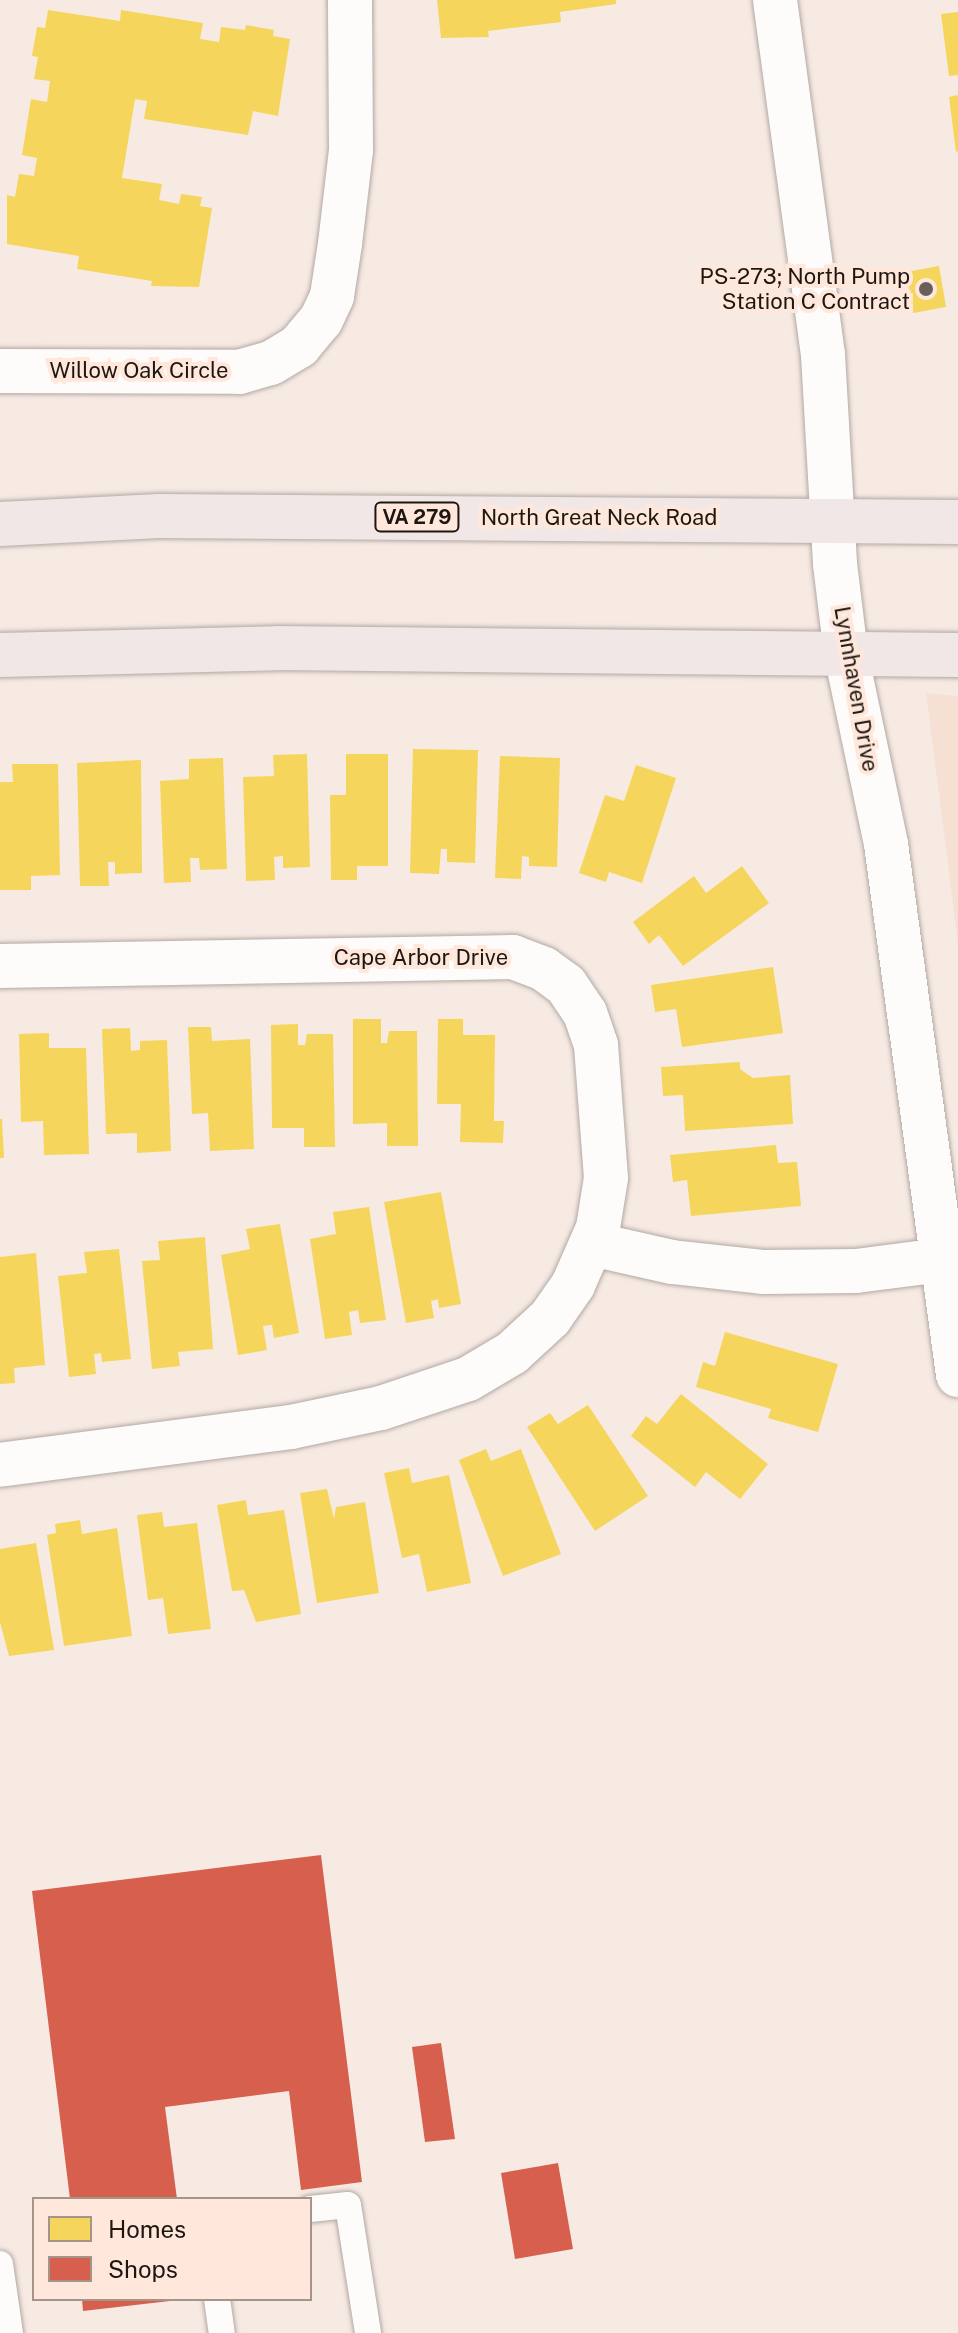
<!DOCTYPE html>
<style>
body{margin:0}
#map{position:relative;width:958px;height:2333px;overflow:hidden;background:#f7eae3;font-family:"Public Sans",sans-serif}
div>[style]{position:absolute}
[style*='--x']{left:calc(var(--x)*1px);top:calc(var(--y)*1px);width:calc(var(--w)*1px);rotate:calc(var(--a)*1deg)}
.built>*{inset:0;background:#f6e0d3}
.homes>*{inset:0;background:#f6d55c}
.shops>*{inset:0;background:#d6604d}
.roads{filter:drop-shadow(0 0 2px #b2a9a4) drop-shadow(0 0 2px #b2a9a4)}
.lane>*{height:26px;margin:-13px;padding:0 13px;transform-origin:13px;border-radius:13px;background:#fefcfb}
.street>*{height:44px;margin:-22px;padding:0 22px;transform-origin:22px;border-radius:22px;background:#fefcfb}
.primary>*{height:44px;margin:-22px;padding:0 22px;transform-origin:22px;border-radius:22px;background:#f0e7e6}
.dots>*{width:22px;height:22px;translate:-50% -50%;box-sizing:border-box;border:4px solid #ffe8db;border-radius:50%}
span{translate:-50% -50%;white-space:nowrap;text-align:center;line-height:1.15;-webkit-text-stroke:8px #ffe8db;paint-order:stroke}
.shield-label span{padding:2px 6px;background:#ffe8db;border:2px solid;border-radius:6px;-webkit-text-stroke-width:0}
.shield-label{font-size:20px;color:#1d1611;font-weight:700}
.poi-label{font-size:22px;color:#1d1611}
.right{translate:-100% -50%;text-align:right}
.street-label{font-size:22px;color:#1d1611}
.legend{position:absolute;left:32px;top:2197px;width:280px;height:104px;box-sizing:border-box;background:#ffe8db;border:2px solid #a5948a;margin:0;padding:10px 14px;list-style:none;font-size:24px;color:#1d1611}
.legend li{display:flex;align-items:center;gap:16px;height:40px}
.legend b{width:40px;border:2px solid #a5948a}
</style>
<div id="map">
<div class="built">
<div style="clip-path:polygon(926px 693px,958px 696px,958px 943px)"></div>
</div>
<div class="homes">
<div style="clip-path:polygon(437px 0,616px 0,616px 4px,560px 12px,561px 22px,488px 31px,489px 37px,441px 38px)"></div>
<div style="clip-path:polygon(48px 10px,120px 21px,121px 10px,203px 23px,200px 39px,219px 42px,221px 27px,245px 30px,246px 25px,274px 30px,273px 36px,290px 39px,278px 116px,253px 111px,248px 135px,144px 119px,147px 101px,135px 99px,122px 178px,162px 184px,159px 200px,179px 204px,181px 194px,202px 197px,200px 206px,212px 208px,199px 287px,151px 286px,152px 281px,77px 269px,79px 256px,7px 244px,7px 195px,15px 197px,19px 174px,34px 176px,37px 158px,22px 155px,31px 99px,47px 102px,50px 81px,34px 79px,38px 57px,32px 56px,37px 27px,45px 28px)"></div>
<div style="clip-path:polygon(958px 12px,958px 75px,949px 76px,941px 14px)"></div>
<div style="clip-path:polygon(958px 95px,958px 151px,956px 152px,949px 97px)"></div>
<div style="clip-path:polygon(939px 266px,946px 307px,913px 313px,906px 272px)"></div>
<div style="clip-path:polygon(413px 749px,478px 750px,475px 863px,447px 862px,447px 849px,441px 849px,439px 874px,410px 873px)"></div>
<div style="clip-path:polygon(307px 754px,310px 867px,283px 868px,283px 856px,274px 857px,275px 880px,246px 881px,243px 777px,274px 776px,273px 755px)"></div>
<div style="clip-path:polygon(346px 754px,388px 754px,388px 866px,357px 866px,357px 880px,331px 880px,330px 795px,346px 795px)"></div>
<div style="clip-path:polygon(500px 756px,560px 758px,557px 867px,529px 866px,529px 857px,522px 856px,521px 879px,495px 878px)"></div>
<div style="clip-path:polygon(223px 758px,227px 869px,200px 870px,199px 858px,190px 858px,191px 882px,164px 883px,160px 781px,189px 779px,189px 759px)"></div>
<div style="clip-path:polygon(141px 760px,142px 873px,115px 874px,115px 862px,108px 862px,109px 886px,80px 886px,77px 763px)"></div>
<div style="clip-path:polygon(12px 764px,58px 764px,60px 875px,31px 876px,31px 890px,0 890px,0 782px,13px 782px)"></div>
<div style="clip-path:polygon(636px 765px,676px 778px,642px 883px,609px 872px,606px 882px,579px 873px,605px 795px,624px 801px)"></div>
<div style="clip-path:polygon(742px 866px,769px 903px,683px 966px,659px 935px,649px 944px,633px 922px,694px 876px,706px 893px)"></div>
<div style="clip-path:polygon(773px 967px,783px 1033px,682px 1047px,676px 1009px,655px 1012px,651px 985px)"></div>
<div style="clip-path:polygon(353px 1019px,381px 1019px,381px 1043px,387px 1043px,389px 1031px,417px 1031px,418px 1146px,387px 1146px,387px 1123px,353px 1124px)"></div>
<div style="clip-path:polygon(438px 1019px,463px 1019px,463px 1035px,495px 1035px,494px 1121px,504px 1121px,503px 1143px,460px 1142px,461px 1104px,437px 1104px)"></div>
<div style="clip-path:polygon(298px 1024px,298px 1045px,305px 1045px,307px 1034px,333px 1034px,335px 1147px,304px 1147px,304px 1128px,272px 1128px,271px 1025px)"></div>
<div style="clip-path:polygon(188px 1027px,211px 1027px,212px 1041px,250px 1039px,254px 1149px,210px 1151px,208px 1113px,192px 1114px)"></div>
<div style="clip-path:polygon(130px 1028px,131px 1051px,140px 1050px,140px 1041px,167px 1040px,171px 1151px,137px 1153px,137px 1133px,106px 1134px,102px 1029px)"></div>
<div style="clip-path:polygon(49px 1033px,49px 1048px,86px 1048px,89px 1154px,44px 1155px,43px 1121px,21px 1122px,19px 1034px)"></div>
<div style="clip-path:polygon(740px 1062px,740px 1069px,753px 1078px,790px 1075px,793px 1124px,685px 1131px,683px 1095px,663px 1096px,661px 1067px)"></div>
<div style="clip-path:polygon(0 1119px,2px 1119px,4px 1158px,0 1158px)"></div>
<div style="clip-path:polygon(776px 1145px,778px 1163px,797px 1162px,801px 1206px,691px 1216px,687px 1180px,673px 1182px,670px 1155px)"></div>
<div style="clip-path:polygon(441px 1192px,461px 1304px,439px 1308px,438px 1299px,431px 1301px,434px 1318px,406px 1323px,384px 1202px)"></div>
<div style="clip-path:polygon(369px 1207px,386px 1320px,360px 1323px,358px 1310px,349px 1312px,352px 1335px,325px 1339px,310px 1239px,336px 1234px,333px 1212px)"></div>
<div style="clip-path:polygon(280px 1224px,299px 1333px,274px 1338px,272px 1325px,263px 1326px,267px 1350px,238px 1355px,221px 1255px,250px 1249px,246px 1229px)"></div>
<div style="clip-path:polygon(205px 1237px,213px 1349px,178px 1352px,180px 1366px,152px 1369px,142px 1261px,160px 1260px,158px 1241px)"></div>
<div style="clip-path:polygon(119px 1249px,131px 1359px,102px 1362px,101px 1353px,94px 1354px,96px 1374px,69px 1377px,58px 1276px,87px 1273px,84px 1252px)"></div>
<div style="clip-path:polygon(36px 1253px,45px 1365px,14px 1368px,15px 1383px,0 1384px,0 1257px)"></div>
<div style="clip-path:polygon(725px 1332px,838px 1364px,818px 1432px,768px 1418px,771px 1409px,696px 1387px,703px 1362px,715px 1366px)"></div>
<div style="clip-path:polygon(681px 1394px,768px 1464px,740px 1499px,706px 1472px,695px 1487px,631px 1436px,646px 1416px,657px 1424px)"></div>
<div style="clip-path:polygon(588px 1405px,648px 1496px,595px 1531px,527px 1427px,550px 1413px,558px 1424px)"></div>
<div style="clip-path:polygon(486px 1449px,491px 1461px,521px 1449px,561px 1554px,503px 1576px,459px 1460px)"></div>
<div style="clip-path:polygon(409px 1468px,412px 1483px,449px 1475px,471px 1583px,427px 1592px,419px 1554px,402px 1558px,384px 1473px)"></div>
<div style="clip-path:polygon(327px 1489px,334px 1519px,336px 1507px,365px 1502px,379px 1593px,317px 1603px,300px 1493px)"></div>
<div style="clip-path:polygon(246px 1500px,248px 1515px,284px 1510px,301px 1614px,256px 1622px,244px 1590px,232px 1591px,217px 1505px)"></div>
<div style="clip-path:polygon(162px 1512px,164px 1527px,197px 1523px,211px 1629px,168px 1634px,163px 1598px,148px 1600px,137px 1515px)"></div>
<div style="clip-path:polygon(80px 1520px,82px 1534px,117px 1528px,132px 1636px,64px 1646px,47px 1535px,56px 1533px,55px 1524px)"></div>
<div style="clip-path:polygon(36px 1543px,54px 1650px,9px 1656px,0 1622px,0 1549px)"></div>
</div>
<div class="shops">
<div style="clip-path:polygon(321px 1855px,362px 2182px,301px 2190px,289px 2091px,165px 2107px,177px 2199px,70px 2199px,32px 1891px)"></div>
<div style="clip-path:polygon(441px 2043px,455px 2139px,425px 2142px,412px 2047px)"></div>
<div style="clip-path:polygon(558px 2163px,573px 2249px,515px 2259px,501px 2173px)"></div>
<div style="clip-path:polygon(82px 2299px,170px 2299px,170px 2301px,83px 2311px)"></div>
</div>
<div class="roads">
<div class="lane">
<div style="--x:310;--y:2209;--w:38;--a:-6"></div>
<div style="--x:348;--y:2205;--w:130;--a:81.1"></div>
<div style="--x:0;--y:2264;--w:70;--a:81.8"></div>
<div style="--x:217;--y:2299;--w:34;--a:82"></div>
</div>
<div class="street">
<div style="--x:775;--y:0;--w:358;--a:82.3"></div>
<div style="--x:823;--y:355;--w:209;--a:86.7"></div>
<div style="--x:835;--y:564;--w:91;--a:83"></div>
<div style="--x:846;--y:654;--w:194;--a:78.1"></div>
<div style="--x:886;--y:844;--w:536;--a:82.28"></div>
<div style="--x:0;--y:371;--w:239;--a:0.2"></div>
<div style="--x:239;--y:372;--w:33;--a:-16"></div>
<div style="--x:271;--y:363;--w:33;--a:-31"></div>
<div style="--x:299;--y:346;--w:34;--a:-50"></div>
<div style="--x:321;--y:320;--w:26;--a:-65"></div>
<div style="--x:332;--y:296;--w:53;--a:-81.3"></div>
<div style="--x:340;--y:244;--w:95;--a:-83.3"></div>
<div style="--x:351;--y:150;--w:150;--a:-90.4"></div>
<div style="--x:0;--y:966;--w:513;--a:-1.01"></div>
<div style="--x:513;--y:957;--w:33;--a:21"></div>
<div style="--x:544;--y:969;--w:27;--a:36"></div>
<div style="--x:566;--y:985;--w:34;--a:56"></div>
<div style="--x:585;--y:1013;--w:34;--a:71"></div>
<div style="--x:596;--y:1045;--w:133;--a:85.7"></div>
<div style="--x:606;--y:1178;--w:51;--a:99.1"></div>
<div style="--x:598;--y:1228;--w:62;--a:113.7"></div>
<div style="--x:573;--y:1285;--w:40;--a:124.9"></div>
<div style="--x:550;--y:1318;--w:52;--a:137.4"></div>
<div style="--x:512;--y:1353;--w:51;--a:149.4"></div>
<div style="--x:468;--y:1379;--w:92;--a:161.6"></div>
<div style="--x:381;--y:1408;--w:92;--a:168.1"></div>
<div style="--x:291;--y:1427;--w:293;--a:172.6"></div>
<div style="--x:592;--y:1244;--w:82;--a:12.7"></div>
<div style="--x:672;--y:1262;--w:93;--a:6.2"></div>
<div style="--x:764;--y:1272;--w:92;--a:-0.6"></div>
<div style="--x:856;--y:1271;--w:87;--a:-7.3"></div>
</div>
<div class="primary">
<div style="--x:0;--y:524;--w:159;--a:-2.9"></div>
<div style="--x:159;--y:516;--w:799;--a:0.43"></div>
<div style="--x:0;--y:655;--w:277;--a:-1.4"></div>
<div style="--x:277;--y:648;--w:681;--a:0.59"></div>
</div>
</div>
<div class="dots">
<div style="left:926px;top:289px;background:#69605a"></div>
</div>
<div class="shield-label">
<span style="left:417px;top:517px">VA 279</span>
</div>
<div class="poi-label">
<span class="right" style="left:910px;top:289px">PS-273; North Pump<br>Station C Contract</span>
</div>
<div class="street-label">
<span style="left:139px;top:371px">Willow Oak Circle</span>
<span style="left:599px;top:518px">North Great Neck Road</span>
<span style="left:856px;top:689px;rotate:80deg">Lynnhaven Drive</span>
<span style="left:421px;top:958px">Cape Arbor Drive</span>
</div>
<ul class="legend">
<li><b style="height:22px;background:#f6d55c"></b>Homes</li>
<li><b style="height:22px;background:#d6604d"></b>Shops</li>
</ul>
</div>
